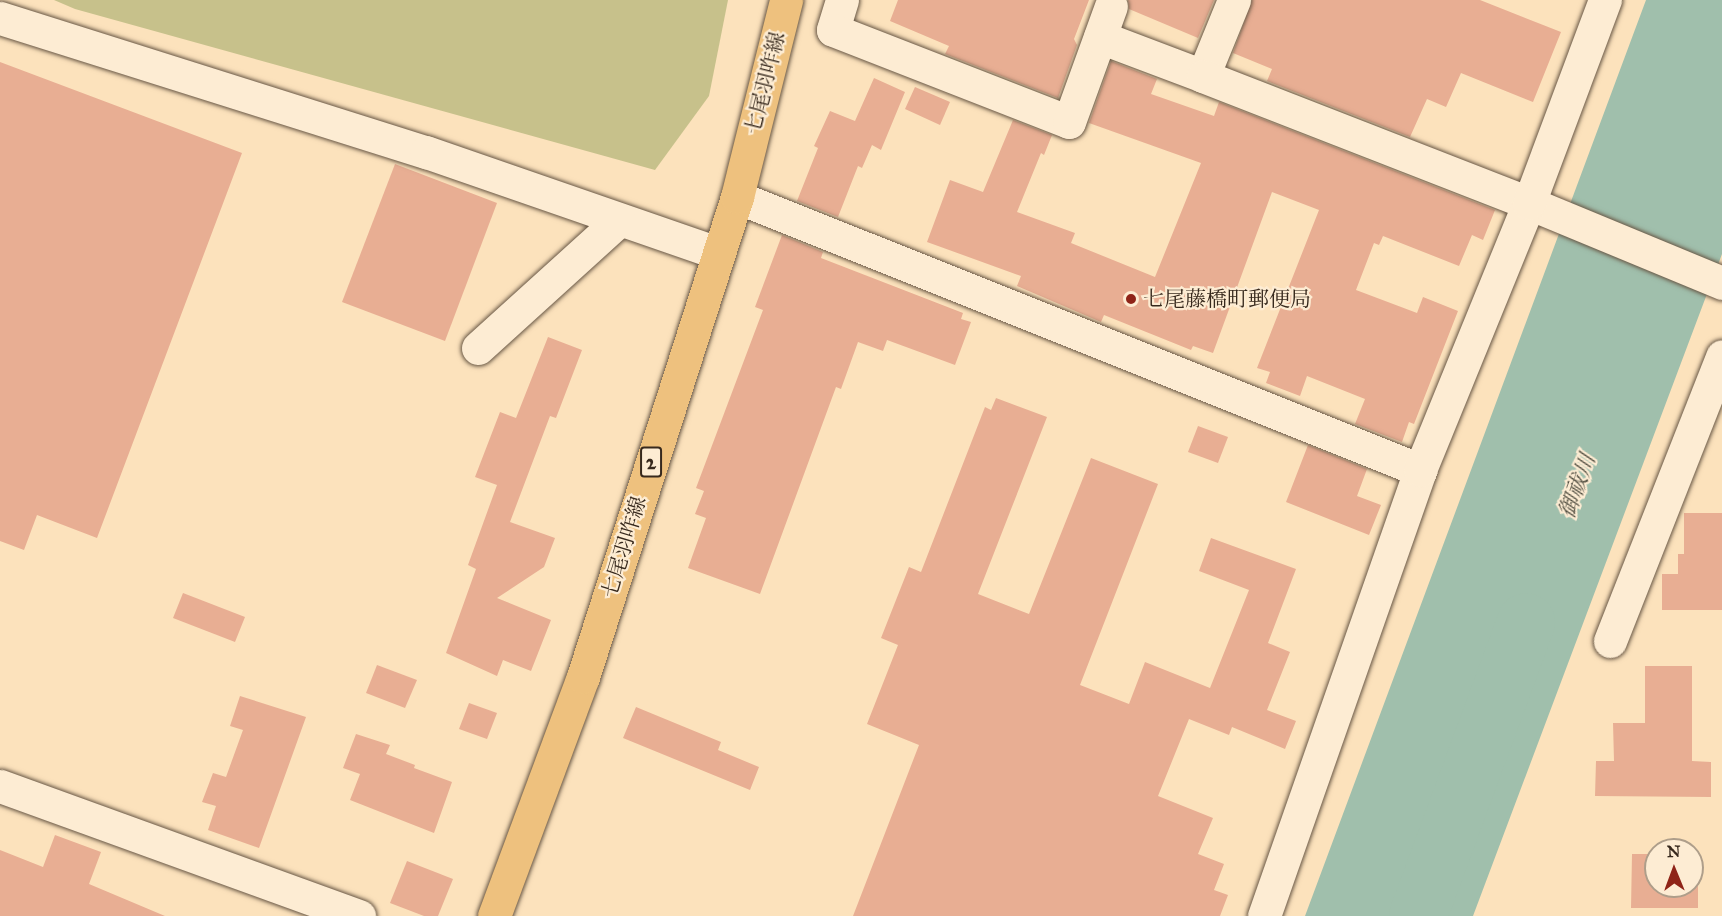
<!DOCTYPE html>
<meta charset="utf-8">
<style>
body{margin:0}
#map{position:relative;width:1722px;height:916px;overflow:hidden;background:#fce2bc;font-family:"IM FELL Great Primer","Noto Serif JP",serif}
div>[style]{position:absolute}
[style*='--x']{left:calc(var(--x)*1px);top:calc(var(--y)*1px);width:calc(var(--w)*1px);rotate:calc(var(--a)*1deg)}
.green>*{inset:0;background:#c7c18b}
.water>*{inset:0;background:#a0bfac}
.river>*{height:58px;margin:-29px;padding:0 29px;transform-origin:29px;border-radius:29px;background:#a0bfac}
.building>*{inset:0;background:#e8ae93}
.roads{filter:drop-shadow(0 0 2px #685745) drop-shadow(0 0 2px #685745)}
.minor>*{height:33px;margin:-16.5px;padding:0 16.5px;transform-origin:16.5px;border-radius:16.5px;background:#fdecd3}
.major>*{height:33px;margin:-16.5px;padding:0 16.5px;transform-origin:16.5px;border-radius:16.5px;background:#eec17e}
.dots>*{width:16px;height:16px;translate:-50% -50%;box-sizing:border-box;border:3px solid #fdecd3;border-radius:50%}
span{translate:-50% -50%;white-space:nowrap;text-align:center;line-height:1.15;-webkit-text-stroke:4.5px #fdecd3;paint-order:stroke}
.shield-label span{padding:2px 4px;background:#fdecd3;border:2px solid;border-radius:4px;-webkit-text-stroke-width:0}
.shield-label{font-size:20px;color:#37291d;font-weight:700}
.street-label{font-size:21px;color:#37291d}
.poi-label{font-size:21px;color:#37291d}
.left{translate:0 -50%;text-align:left}
.water-label{font-size:22px;color:#514e41;font-style:italic}
.north{position:absolute;left:1644px;top:838px;width:60px;height:60px;box-sizing:border-box;background:#fdecd3;border:2px solid #ae9e8a;border-radius:50%;rotate:359deg;font-size:16px;font-weight:700;line-height:24px;text-align:center;color:#37291d}
.north::after{content:'';display:block;margin:auto;width:21px;height:27px;background:#8f2418;clip-path:polygon(50% 0,100% 100%,50% 72%,0 100%)}
</style>
<div id="map">
<div class="green">
<div style="clip-path:polygon(54px 0,728px 0,709px 96px,655px 170px,75px 9px)"></div>
</div>
<div class="water">
<div style="clip-path:polygon(evenodd,1646px 0,1722px 0,1722px 254px,1473px 916px,1305px 916px,1646px 0,1491px 685px,1498px 686px,1500px 716px,1492px 760px,1466px 852px,1447px 872px,1439px 874px,1435px 854px,1451px 803px,1456px 768px,1468px 731px,1491px 685px)"></div>
</div>
<div class="river">
<div style="--x:1418;--y:916;--w:313;--a:-69.8"></div>
</div>
<div class="building">
<div style="clip-path:polygon(898px 0,1089px 0,1074px 39px,1077px 45px,1058px 98px,945px 54px,949px 46px,890px 21px)"></div>
<div style="clip-path:polygon(1128px 0,1214px 0,1198px 38px,1129px 9px)"></div>
<div style="clip-path:polygon(1252px 0,1480px 0,1561px 32px,1533px 102px,1461px 73px,1446px 107px,1427px 99px,1410px 137px,1267px 81px,1272px 69px,1233px 53px)"></div>
<div style="clip-path:polygon(1111px 61px,1157px 79px,1151px 94px,1214px 116px,1219px 102px,1495px 210px,1483px 240px,1472px 235px,1459px 266px,1383px 236px,1379px 245px,1374px 243px,1356px 290px,1417px 313px,1423px 297px,1458px 311px,1414px 424px,1409px 422px,1402px 442px,1355px 424px,1365px 399px,1307px 376px,1300px 396px,1266px 383px,1270px 372px,1257px 368px,1319px 210px,1272px 192px,1213px 353px,1193px 346px,1191px 350px,1104px 315px,1101px 322px,1017px 286px,1021px 276px,927px 242px,950px 180px,983px 192px,1013px 120px,1052px 135px,1044px 155px,1041px 153px,1017px 212px,1075px 233px,1071px 243px,1155px 277px,1201px 163px,1089px 123px)"></div>
<div style="clip-path:polygon(0 62px,242px 153px,97px 538px,37px 515px,24px 550px,0 541px)"></div>
<div style="clip-path:polygon(874px 78px,905px 92px,881px 150px,872px 145px,862px 168px,858px 166px,838px 217px,797px 201px,818px 148px,814px 146px,830px 111px,855px 121px)"></div>
<div style="clip-path:polygon(915px 87px,950px 102px,940px 125px,905px 109px)"></div>
<div style="clip-path:polygon(395px 164px,497px 203px,445px 341px,342px 302px)"></div>
<div style="clip-path:polygon(782px 235px,823px 252px,821px 258px,963px 313px,961px 319px,971px 322px,955px 365px,887px 340px,883px 351px,858px 342px,841px 389px,836px 387px,760px 594px,688px 568px,706px 518px,695px 514px,704px 491px,696px 488px,763px 310px,755px 307px)"></div>
<div style="clip-path:polygon(548px 337px,582px 350px,556px 418px,550px 416px,510px 522px,555px 538px,544px 567px,497px 598px,551px 620px,531px 671px,503px 660px,497px 676px,446px 653px,476px 569px,468px 565px,497px 485px,475px 477px,500px 412px,516px 418px)"></div>
<div style="clip-path:polygon(996px 398px,1047px 417px,978px 594px,1029px 614px,1091px 458px,1158px 484px,1080px 685px,1129px 704px,1145px 662px,1210px 688px,1249px 590px,1199px 571px,1211px 538px,1296px 569px,1268px 643px,1290px 652px,1267px 710px,1296px 721px,1285px 749px,1232px 727px,1229px 735px,1189px 719px,1158px 796px,1213px 818px,1198px 854px,1224px 864px,1214px 890px,1228px 895px,1220px 916px,853px 916px,919px 745px,867px 724px,898px 645px,881px 638px,909px 567px,921px 572px,985px 407px,991px 410px)"></div>
<div style="clip-path:polygon(1198px 426px,1228px 437px,1218px 463px,1188px 452px)"></div>
<div style="clip-path:polygon(1308px 445px,1367px 469px,1357px 496px,1381px 505px,1369px 535px,1286px 502px)"></div>
<div style="clip-path:polygon(1684px 513px,1722px 513px,1722px 610px,1662px 610px,1662px 574px,1678px 574px,1678px 554px,1684px 554px)"></div>
<div style="clip-path:polygon(183px 593px,245px 617px,235px 642px,173px 618px)"></div>
<div style="clip-path:polygon(377px 665px,417px 680px,405px 708px,366px 693px)"></div>
<div style="clip-path:polygon(1645px 666px,1692px 666px,1692px 761px,1711px 762px,1711px 797px,1595px 796px,1596px 761px,1614px 761px,1613px 723px,1645px 723px)"></div>
<div style="clip-path:polygon(240px 696px,306px 717px,259px 848px,208px 830px,216px 806px,202px 802px,213px 773px,226px 777px,243px 730px,230px 726px)"></div>
<div style="clip-path:polygon(469px 703px,497px 713px,487px 739px,459px 729px)"></div>
<div style="clip-path:polygon(636px 707px,721px 742px,718px 750px,759px 767px,750px 790px,623px 738px)"></div>
<div style="clip-path:polygon(356px 734px,390px 745px,386px 754px,415px 765px,414px 768px,452px 782px,434px 833px,350px 800px,360px 774px,343px 768px)"></div>
<div style="clip-path:polygon(55px 835px,101px 852px,89px 884px,165px 916px,0 916px,0 850px,43px 867px)"></div>
<div style="clip-path:polygon(1632px 854px,1656px 854px,1656px 886px,1692px 886px,1692px 854px,1693px 881px,1698px 881px,1698px 908px,1631px 908px)"></div>
<div style="clip-path:polygon(407px 861px,453px 879px,438px 916px,424px 916px,390px 903px)"></div>
</div>
<div class="roads">
<div class="minor">
<div style="--x:842;--y:0;--w:31;--a:107"></div>
<div style="--x:833;--y:30;--w:253;--a:21.3"></div>
<div style="--x:1069;--y:122;--w:123;--a:-70.1"></div>
<div style="--x:0;--y:18;--w:447;--a:17.5"></div>
<div style="--x:426;--y:152;--w:308;--a:19.1"></div>
<div style="--x:1100;--y:37;--w:110;--a:20.7"></div>
<div style="--x:1203;--y:76;--w:82;--a:-67.8"></div>
<div style="--x:1203;--y:76;--w:350;--a:21.3"></div>
<div style="--x:1529;--y:203;--w:209;--a:22.5"></div>
<div style="--x:737;--y:197;--w:736;--a:21.79"></div>
<div style="--x:478;--y:348;--w:190;--a:-42.2"></div>
<div style="--x:1610;--y:641;--w:306;--a:-68.5"></div>
<div style="--x:0;--y:786;--w:382;--a:19.9"></div>
<div style="--x:1264;--y:916;--w:472;--a:-70.7"></div>
<div style="--x:1420;--y:470;--w:288;--a:-67.8"></div>
<div style="--x:1529;--y:203;--w:217;--a:-69.5"></div>
</div>
<div class="major">
<div style="--x:494;--y:916;--w:255;--a:-69.6"></div>
<div style="--x:583;--y:677;--w:504;--a:-72.21"></div>
<div style="--x:737;--y:197;--w:203;--a:-76"></div>
</div>
</div>
<div class="dots">
<div style="left:1131px;top:299px;background:#8f2418"></div>
</div>
<div class="shield-label">
<span style="left:651px;top:462px">2</span>
</div>
<div class="street-label">
<span style="left:765px;top:83px;rotate:-76deg">七尾羽咋線</span>
<span style="left:624px;top:547px;rotate:-73deg">七尾羽咋線</span>
</div>
<div class="poi-label">
<span class="left" style="left:1143px;top:299px">七尾藤橋町郵便局</span>
</div>
<div class="water-label">
<span style="left:1577px;top:486px;rotate:-70deg">御祓川</span>
</div>
<div class="north">N</div>
</div>
